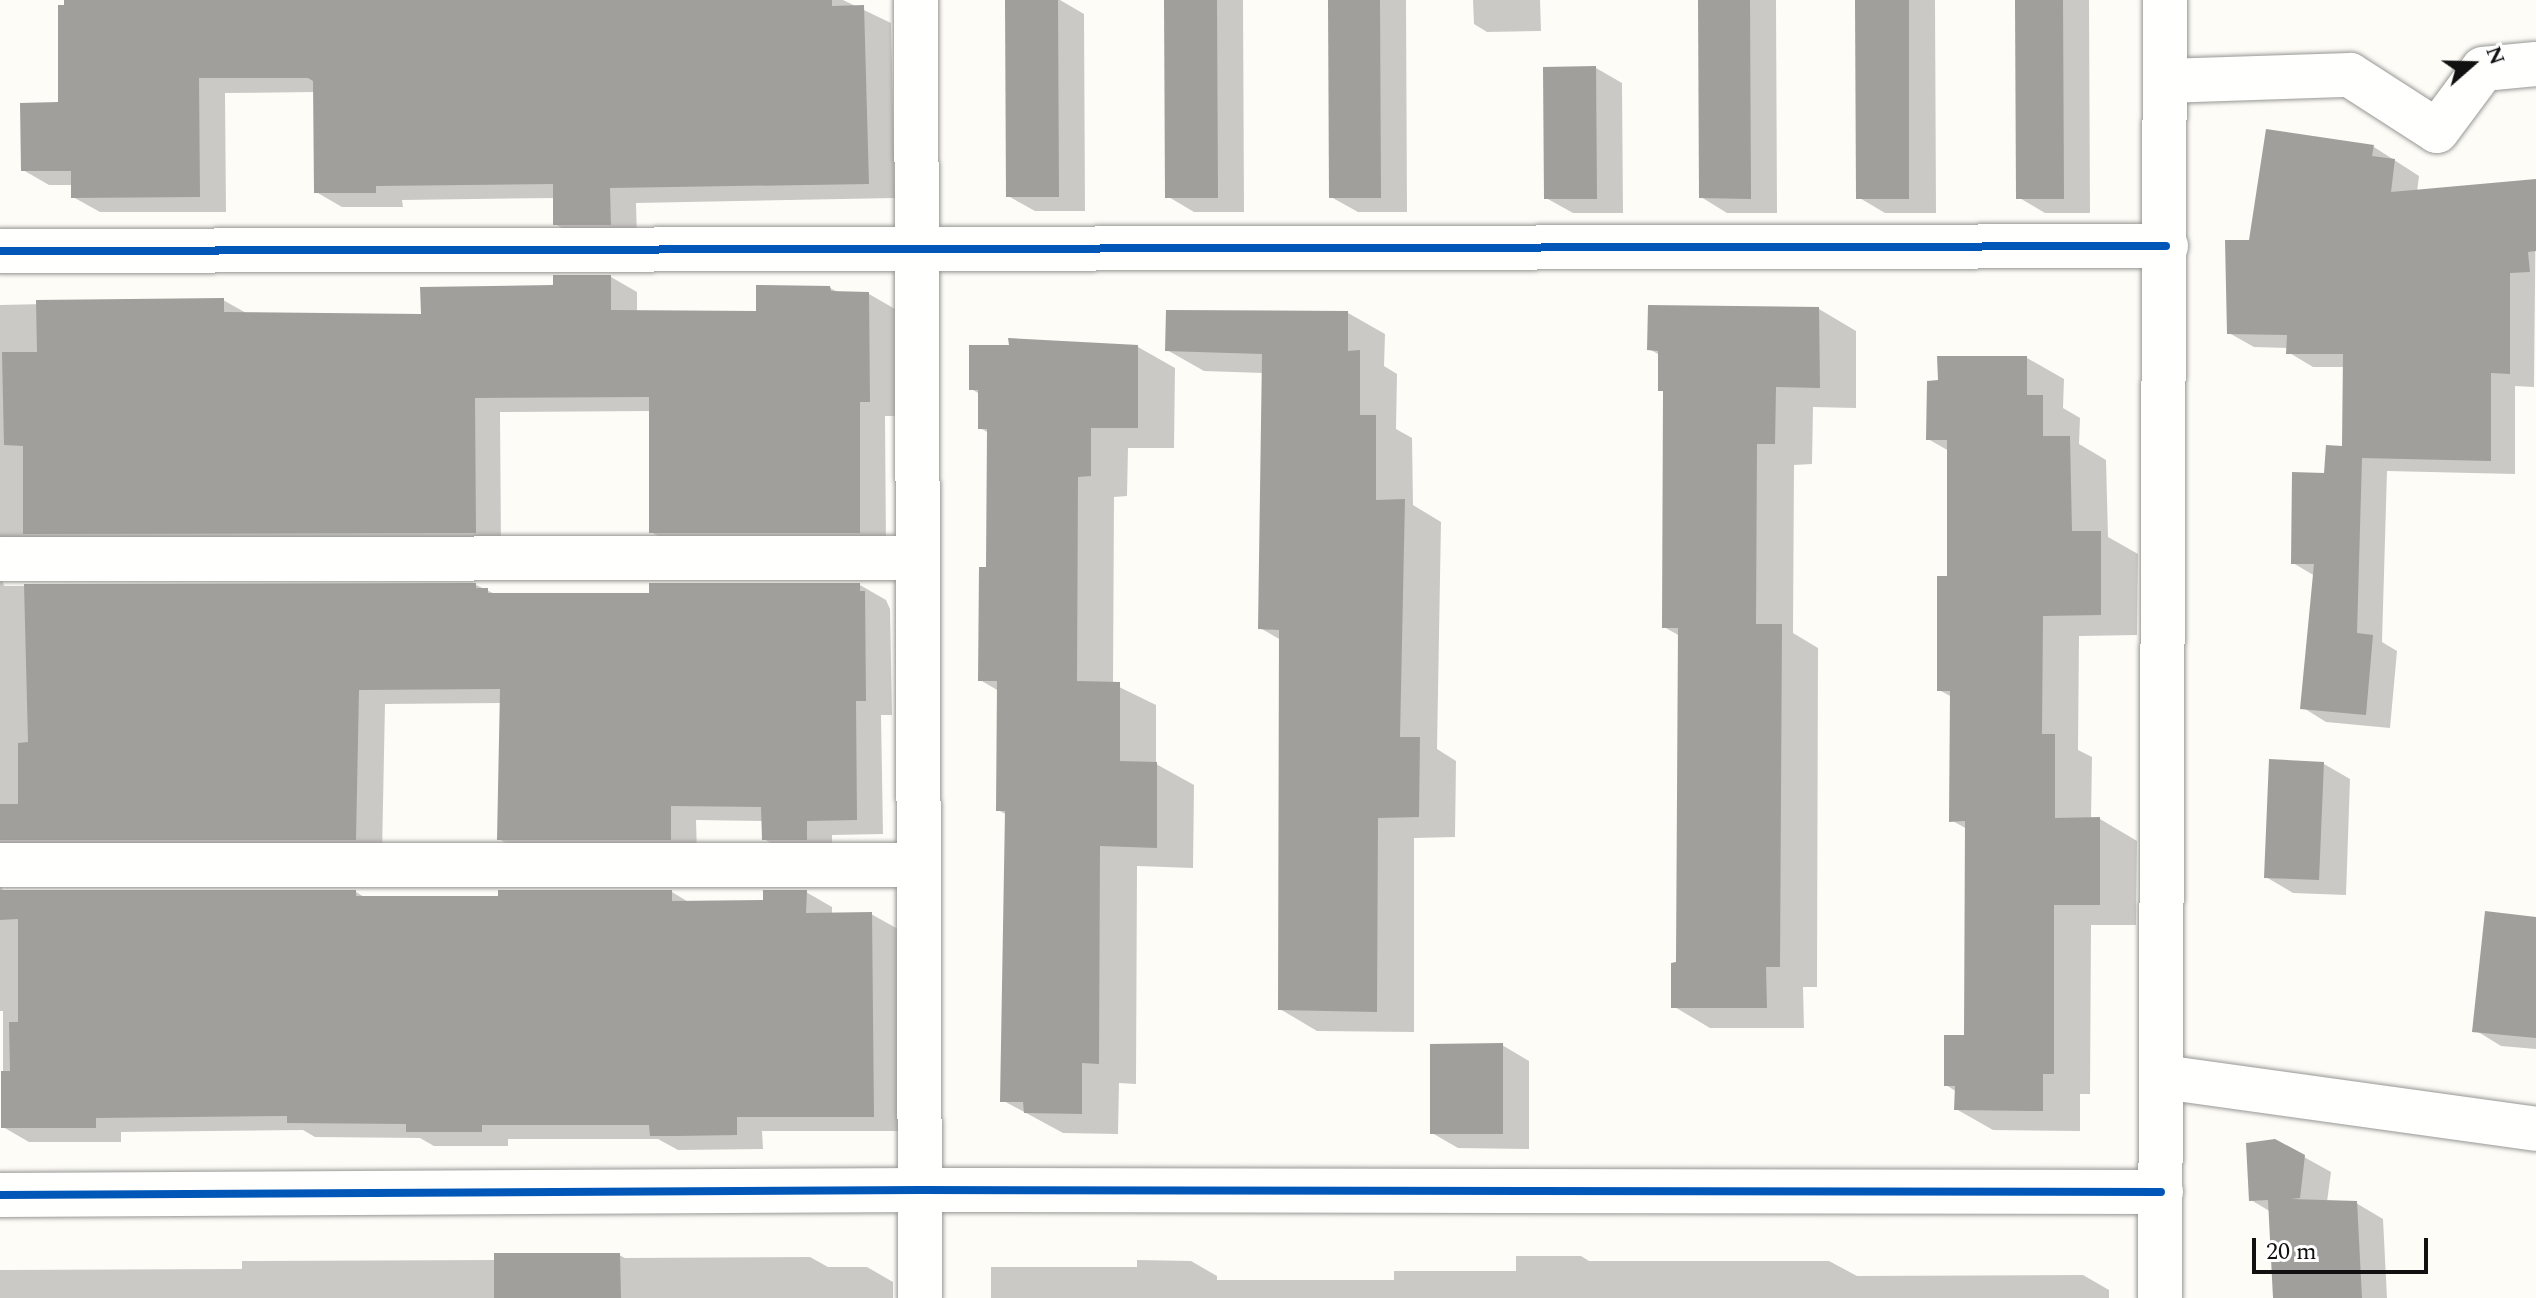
<!DOCTYPE html>
<style>
body{margin:0}
#map{position:relative;width:2536px;height:1298px;overflow:hidden;background:#fdfcf7;font-family:Spectral,serif}
div>[style]{position:absolute}
[style*='--x']{left:calc(var(--x)*1px);top:calc(var(--y)*1px);width:calc(var(--w)*1px);rotate:calc(var(--a)*1deg)}
.shadow>*{inset:0;background:#0003}
.building>*{inset:0;background:#a19f9c}
.roads{filter:drop-shadow(0 0 2px #979795) drop-shadow(0 0 2px #979795)}
.minor>*{height:44px;margin:-22px;padding:0 22px;transform-origin:22px;border-radius:22px;background:#fffffe}
.cycleway>*{height:8px;margin:-4px;padding:0 4px;transform-origin:4px;border-radius:4px;background:#0057b8}
span{translate:-50% -50%;white-space:nowrap;text-align:center;line-height:1.15;-webkit-text-stroke:8px #fff;paint-order:stroke}
.north{position:absolute;left:2432px;top:24px;width:80px;height:80px;-webkit-text-stroke:6px #fff;paint-order:stroke;rotate:70deg;font-size:22px;font-weight:700;line-height:32px;text-align:center;color:#111}
.north::after{content:'';display:block;margin:auto;width:28px;height:36px;background:#111;clip-path:polygon(50% 0,100% 100%,50% 72%,0 100%)}
.scale{position:absolute;left:2252px;top:1238px;width:176px;height:36px;box-sizing:border-box;border:4px solid #111;border-top:0;padding-left:10px;font-size:24px;line-height:28px;white-space:nowrap;color:#111;-webkit-text-stroke:6px #fff;paint-order:stroke}
</style>
<div id="map">
<div class="shadow">
<div style="clip-path:polygon(66px 0,843px 0,891px 23px,895px 198px,636px 203px,637px 239px,582px 239px,555px 224px,555px 198px,402px 200px,403px 207px,342px 207px,316px 192px,315px 92px,225px 93px,226px 212px,100px 212px,73px 197px,73px 185px,49px 185px,23px 170px,60px 104px)"></div>
<div style="clip-path:polygon(1007px 0,1060px 0,1084px 14px,1085px 211px,1035px 211px,1008px 196px)"></div>
<div style="clip-path:polygon(1166px 0,1243px 0,1244px 212px,1194px 212px,1167px 196px)"></div>
<div style="clip-path:polygon(1329px 0,1406px 0,1407px 212px,1358px 212px,1331px 197px)"></div>
<div style="clip-path:polygon(1473px 0,1540px 0,1541px 31px,1487px 32px,1474px 24px)"></div>
<div style="clip-path:polygon(1699px 0,1776px 0,1777px 213px,1727px 213px,1701px 197px)"></div>
<div style="clip-path:polygon(1857px 0,1935px 0,1936px 213px,1885px 213px,1858px 197px)"></div>
<div style="clip-path:polygon(2017px 0,2089px 0,2090px 213px,2045px 213px,2018px 197px)"></div>
<div style="clip-path:polygon(1596px 68px,1622px 83px,1623px 213px,1573px 213px,1546px 198px)"></div>
<div style="clip-path:polygon(2374px 147px,2419px 176px,2417px 192px,2536px 181px,2534px 387px,2515px 386px,2515px 474px,2387px 471px,2382px 642px,2397px 651px,2390px 728px,2326px 722px,2302px 707px,2315px 576px,2293px 563px,2325px 475px,2344px 448px,2345px 367px,2313px 367px,2288px 352px,2288px 348px,2254px 347px,2229px 333px,2250px 242px)"></div>
<div style="clip-path:polygon(611px 277px,637px 292px,637px 313px,758px 313px,830px 288px,840px 293px,869px 294px,895px 309px,896px 416px,885px 416px,886px 547px,677px 547px,651px 532px,651px 411px,500px 412px,501px 547px,1px 574px,4px 586px,476px 585px,497px 595px,651px 595px,860px 585px,886px 600px,890px 609px,892px 715px,881px 715px,883px 834px,832px 835px,832px 854px,790px 854px,764px 839px,763px 821px,696px 820px,697px 854px,525px 854px,499px 839px,501px 703px,385px 704px,382px 854px,1px 882px,3px 892px,356px 892px,366px 898px,500px 898px,672px 892px,690px 903px,765px 902px,806px 892px,832px 907px,832px 914px,871px 914px,898px 929px,900px 1131px,762px 1131px,763px 1149px,678px 1150px,658px 1139px,508px 1139px,508px 1146px,434px 1146px,420px 1138px,315px 1137px,303px 1130px,121px 1132px,121px 1142px,29px 1142px,3px 1127px,3px 1011px,0 1011px,0 305px,223px 300px,248px 314px,423px 316px)"></div>
<div style="clip-path:polygon(1819px 309px,1856px 331px,1856px 408px,1813px 407px,1812px 464px,1794px 465px,1793px 633px,1818px 648px,1817px 987px,1803px 987px,1804px 1028px,1710px 1028px,1673px 1006px,1678px 964px,1680px 636px,1664px 627px,1665px 393px,1660px 389px,1660px 355px,1649px 349px)"></div>
<div style="clip-path:polygon(1348px 313px,1385px 334px,1384px 366px,1397px 374px,1396px 429px,1412px 438px,1413px 505px,1441px 522px,1437px 749px,1456px 761px,1455px 837px,1414px 838px,1414px 1032px,1317px 1031px,1280px 1009px,1281px 640px,1260px 628px,1263px 373px,1204px 371px,1167px 350px)"></div>
<div style="clip-path:polygon(1138px 347px,1175px 368px,1174px 448px,1128px 448px,1127px 496px,1114px 497px,1113px 684px,1156px 705px,1156px 764px,1194px 785px,1193px 868px,1137px 866px,1136px 1084px,1119px 1083px,1118px 1134px,1063px 1133px,1002px 1100px,1007px 815px,998px 810px,999px 691px,980px 680px,988px 569px,989px 433px,980px 428px,980px 394px,971px 389px)"></div>
<div style="clip-path:polygon(2027px 358px,2064px 379px,2063px 408px,2080px 418px,2079px 444px,2106px 460px,2108px 537px,2138px 554px,2137px 635px,2079px 636px,2078px 750px,2092px 757px,2091px 819px,2100px 819px,2137px 841px,2136px 925px,2091px 925px,2090px 1094px,2080px 1094px,2080px 1131px,1993px 1130px,1956px 1109px,1957px 1092px,1946px 1085px,1966px 1037px,1967px 829px,1951px 820px,1952px 697px,1939px 690px,1949px 578px,1949px 451px,1928px 439px)"></div>
<div style="clip-path:polygon(2324px 764px,2350px 779px,2346px 895px,2293px 893px,2266px 877px)"></div>
<div style="clip-path:polygon(2536px 919px,2536px 1049px,2501px 1046px,2475px 1030px)"></div>
<div style="clip-path:polygon(1502px 1045px,1529px 1061px,1529px 1149px,1458px 1148px,1432px 1133px)"></div>
<div style="clip-path:polygon(2304px 1157px,2331px 1172px,2327px 1202px,2356px 1203px,2383px 1219px,2387px 1298px,2275px 1298px,2271px 1212px,2251px 1200px)"></div>
<div style="clip-path:polygon(619px 1255px,625px 1258px,810px 1257px,828px 1267px,867px 1267px,893px 1282px,893px 1298px,0 1298px,0 1270px,242px 1269px,242px 1261px,496px 1260px)"></div>
<div style="clip-path:polygon(1516px 1256px,1581px 1256px,1589px 1261px,1829px 1261px,1857px 1276px,2083px 1275px,2109px 1290px,2109px 1298px,991px 1298px,991px 1267px,1137px 1267px,1137px 1260px,1191px 1261px,1217px 1276px,1217px 1280px,1394px 1280px,1394px 1271px,1516px 1271px)"></div>
</div>
<div class="building">
<div style="clip-path:polygon(64px 0,832px 0,832px 6px,864px 5px,869px 184px,610px 188px,611px 225px,553px 225px,553px 184px,376px 186px,376px 193px,314px 193px,313px 81px,308px 78px,199px 78px,200px 197px,71px 198px,71px 171px,21px 171px,20px 103px,58px 102px,58px 5px,64px 5px)"></div>
<div style="clip-path:polygon(1005px 0,1058px 0,1059px 197px,1006px 197px)"></div>
<div style="clip-path:polygon(1164px 0,1217px 0,1218px 198px,1165px 198px)"></div>
<div style="clip-path:polygon(1328px 0,1380px 0,1381px 198px,1329px 198px)"></div>
<div style="clip-path:polygon(1698px 0,1750px 0,1751px 199px,1699px 198px)"></div>
<div style="clip-path:polygon(1855px 0,1909px 0,1909px 199px,1856px 199px)"></div>
<div style="clip-path:polygon(2015px 0,2063px 0,2064px 199px,2016px 199px)"></div>
<div style="clip-path:polygon(1596px 66px,1597px 199px,1544px 199px,1543px 67px)"></div>
<div style="clip-path:polygon(2266px 129px,2374px 145px,2372px 156px,2395px 159px,2391px 192px,2536px 179px,2536px 251px,2528px 252px,2530px 272px,2510px 273px,2510px 374px,2491px 373px,2491px 461px,2362px 458px,2357px 633px,2373px 635px,2366px 715px,2300px 709px,2314px 564px,2291px 564px,2292px 472px,2324px 473px,2326px 445px,2342px 446px,2343px 354px,2286px 354px,2287px 335px,2227px 334px,2225px 240px,2249px 240px)"></div>
<div style="clip-path:polygon(553px 275px,611px 275px,611px 310px,756px 311px,756px 285px,830px 286px,831px 291px,869px 292px,870px 402px,860px 402px,860px 533px,649px 533px,649px 397px,475px 398px,476px 533px,23px 534px,23px 446px,4px 445px,2px 352px,37px 352px,36px 300px,224px 298px,224px 312px,421px 314px,420px 287px,553px 285px)"></div>
<div style="clip-path:polygon(1648px 305px,1819px 307px,1820px 388px,1776px 387px,1775px 444px,1757px 444px,1756px 624px,1782px 624px,1780px 967px,1766px 967px,1767px 1008px,1671px 1008px,1671px 963px,1676px 962px,1678px 628px,1662px 628px,1663px 391px,1658px 391px,1658px 351px,1647px 350px)"></div>
<div style="clip-path:polygon(1166px 310px,1348px 311px,1348px 351px,1360px 350px,1360px 415px,1376px 415px,1376px 500px,1405px 499px,1400px 737px,1420px 737px,1419px 817px,1378px 818px,1377px 1012px,1278px 1010px,1279px 630px,1258px 629px,1262px 354px,1165px 351px)"></div>
<div style="clip-path:polygon(1008px 338px,1138px 345px,1138px 428px,1091px 428px,1091px 476px,1078px 477px,1077px 681px,1120px 682px,1120px 761px,1157px 762px,1157px 848px,1100px 846px,1099px 1064px,1082px 1063px,1082px 1114px,1024px 1113px,1023px 1102px,1000px 1102px,1005px 811px,996px 811px,997px 681px,978px 681px,979px 567px,986px 567px,987px 429px,978px 429px,978px 390px,969px 390px,969px 345px,1009px 345px)"></div>
<div style="clip-path:polygon(1937px 356px,2027px 356px,2027px 395px,2043px 395px,2043px 436px,2070px 436px,2072px 531px,2101px 531px,2101px 615px,2043px 616px,2042px 734px,2055px 734px,2055px 818px,2100px 817px,2100px 905px,2054px 905px,2054px 1074px,2043px 1074px,2043px 1111px,1954px 1110px,1955px 1086px,1944px 1086px,1944px 1035px,1964px 1035px,1965px 821px,1949px 822px,1950px 691px,1937px 691px,1937px 576px,1947px 576px,1947px 440px,1926px 440px,1927px 381px,1938px 380px)"></div>
<div style="clip-path:polygon(476px 583px,476px 588px,488px 588px,488px 593px,649px 593px,649px 583px,860px 583px,860px 591px,865px 591px,866px 701px,856px 701px,857px 820px,807px 821px,807px 840px,762px 840px,761px 807px,671px 806px,671px 840px,497px 840px,500px 689px,359px 690px,356px 840px,0 840px,0 804px,18px 804px,18px 743px,28px 742px,24px 584px)"></div>
<div style="clip-path:polygon(2269px 759px,2324px 762px,2319px 880px,2264px 878px)"></div>
<div style="clip-path:polygon(0 890px,356px 890px,356px 896px,498px 896px,498px 890px,672px 890px,672px 901px,763px 900px,763px 890px,807px 890px,806px 913px,872px 912px,874px 1117px,737px 1117px,737px 1135px,677px 1136px,650px 1136px,649px 1125px,482px 1125px,482px 1132px,406px 1132px,406px 1124px,287px 1123px,287px 1116px,96px 1118px,96px 1128px,1px 1128px,1px 1071px,10px 1071px,9px 1022px,18px 1022px,18px 919px,0 920px)"></div>
<div style="clip-path:polygon(2485px 911px,2536px 917px,2536px 1038px,2472px 1032px)"></div>
<div style="clip-path:polygon(1503px 1043px,1503px 1134px,1430px 1134px,1430px 1044px)"></div>
<div style="clip-path:polygon(2275px 1139px,2305px 1155px,2300px 1198px,2291px 1199px,2357px 1201px,2362px 1298px,2273px 1298px,2268px 1200px,2249px 1201px,2246px 1143px)"></div>
<div style="clip-path:polygon(494px 1253px,620px 1253px,621px 1298px,494px 1298px)"></div>
</div>
<div class="roads">
<div class="minor">
<div style="--x:916;--y:0;--w:1298;--a:89.82"></div>
<div style="--x:2165;--y:81;--w:185;--a:-1.9"></div>
<div style="--x:2350;--y:75;--w:103;--a:32.8"></div>
<div style="--x:2437;--y:131;--w:77;--a:-53.4"></div>
<div style="--x:2483;--y:69;--w:53;--a:-5.4"></div>
<div style="--x:0;--y:251;--w:2166;--a:-0.13"></div>
<div style="--x:0;--y:559;--w:918;--a:-0.06"></div>
<div style="--x:0;--y:865;--w:918;--a:0"></div>
<div style="--x:2163;--y:1077;--w:377;--a:7.9"></div>
<div style="--x:0;--y:1195;--w:920;--a:-0.31"></div>
<div style="--x:920;--y:1190;--w:1241;--a:0.09"></div>
<div style="--x:2160;--y:1298;--w:1298;--a:-89.78"></div>
</div>
</div>
<div class="cycleway">
<div style="--x:0;--y:251;--w:2166;--a:-0.13"></div>
<div style="--x:0;--y:1195;--w:920;--a:-0.31"></div>
<div style="--x:920;--y:1190;--w:1241;--a:0.09"></div>
</div>
<div class="north">N</div>
<div class="scale">20 m</div>
</div>
